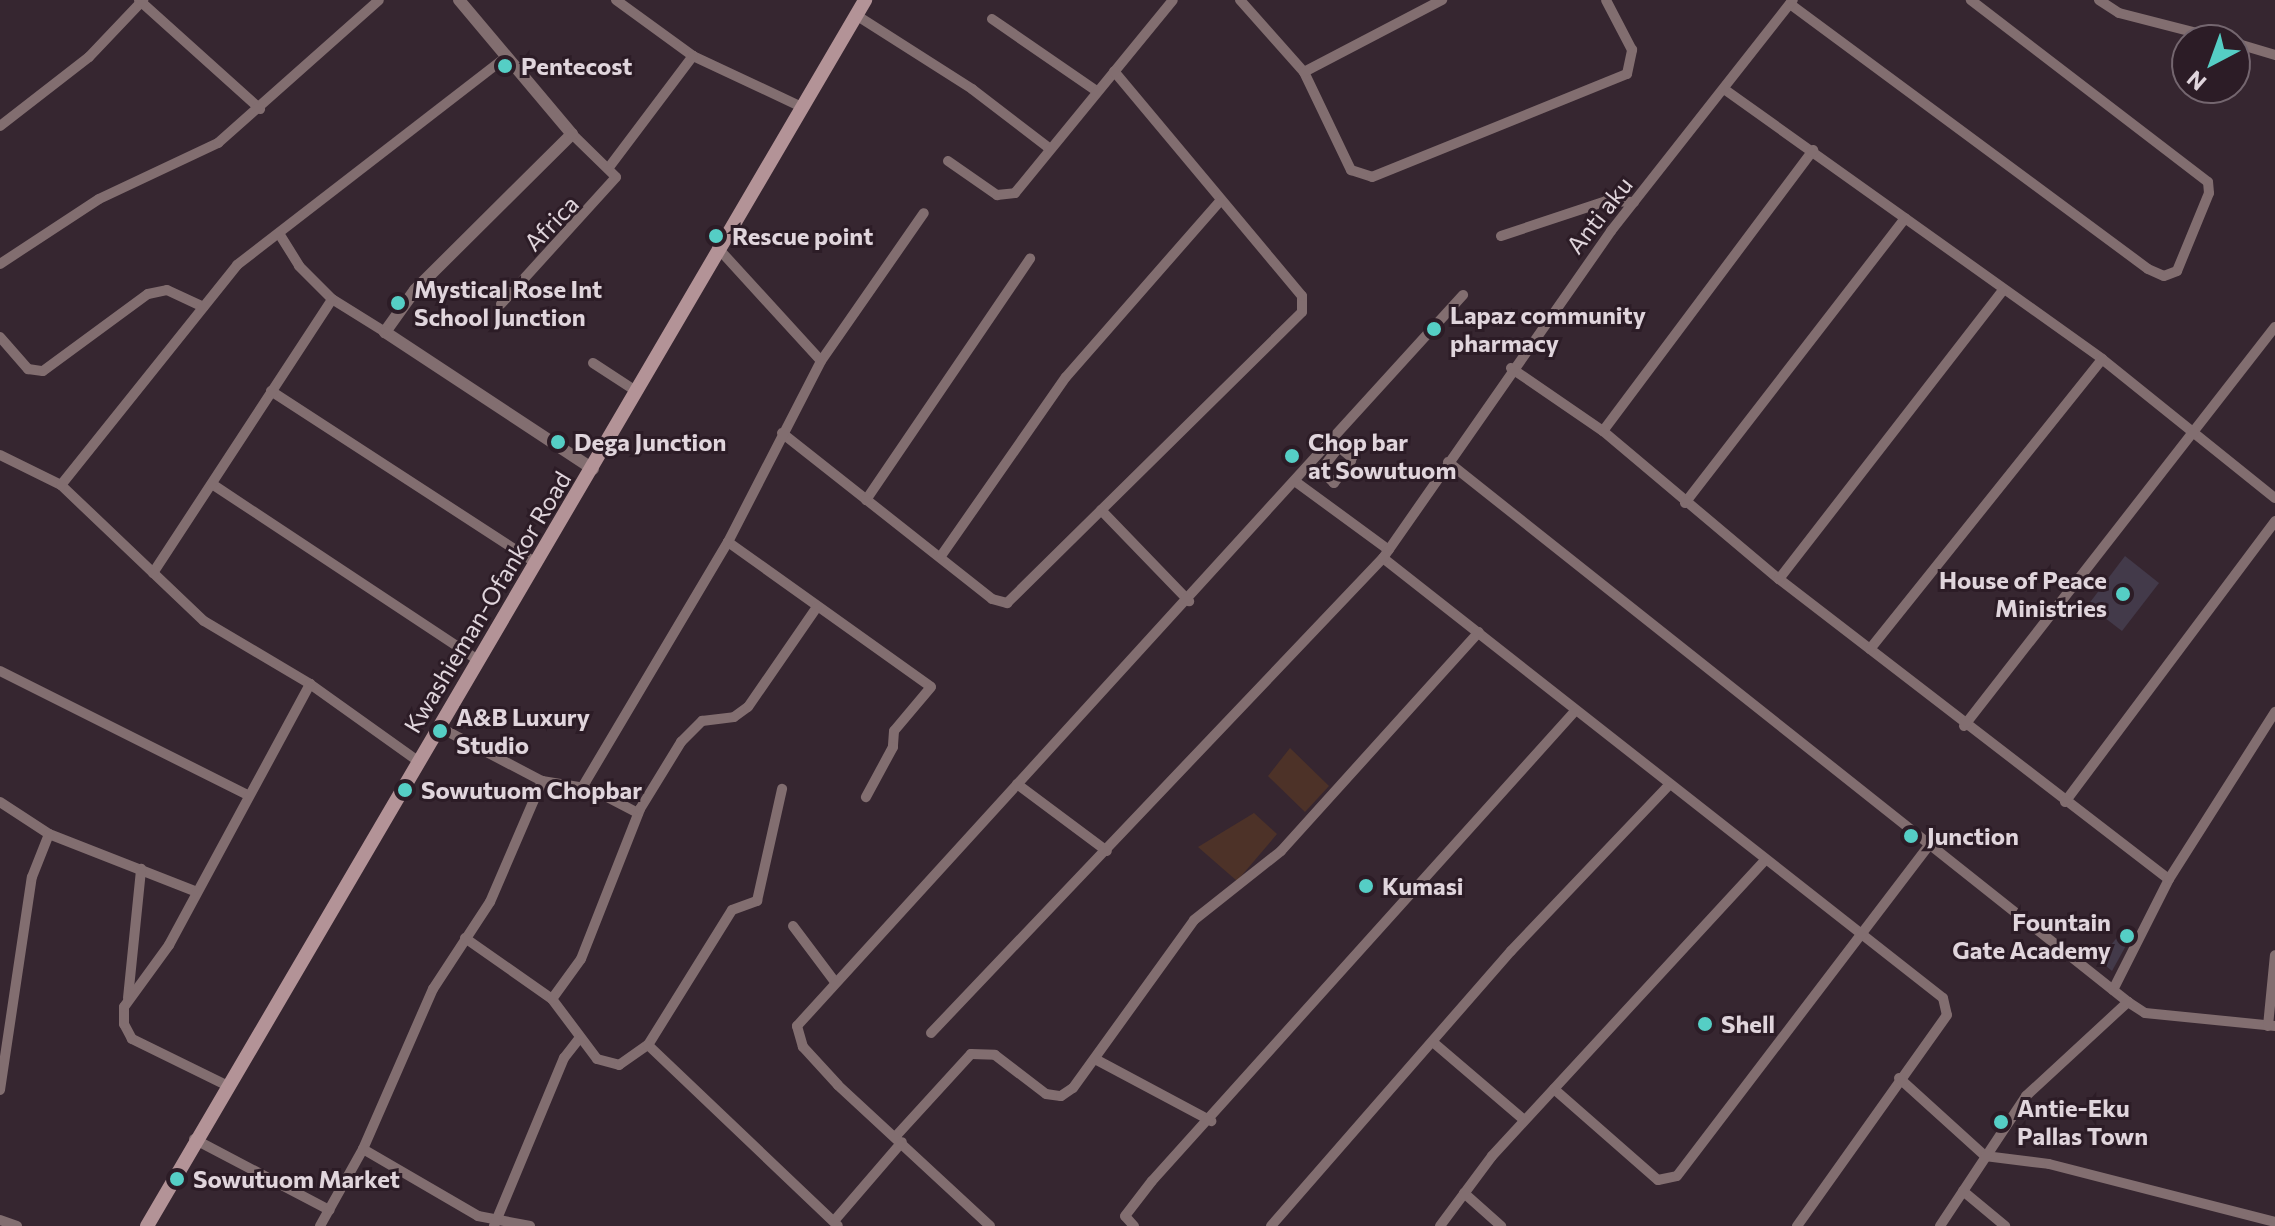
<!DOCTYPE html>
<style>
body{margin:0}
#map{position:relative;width:2275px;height:1226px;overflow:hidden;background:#362630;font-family:Commissioner,sans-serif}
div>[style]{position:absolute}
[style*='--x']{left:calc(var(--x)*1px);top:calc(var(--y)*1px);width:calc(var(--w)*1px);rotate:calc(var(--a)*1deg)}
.green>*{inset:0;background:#4d3228}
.building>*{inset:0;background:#433a4a}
.minor>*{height:10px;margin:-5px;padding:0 5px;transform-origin:5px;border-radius:5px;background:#826e70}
.tertiary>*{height:12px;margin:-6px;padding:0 6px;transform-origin:6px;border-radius:6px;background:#826e70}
.secondary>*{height:14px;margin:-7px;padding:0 7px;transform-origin:7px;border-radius:7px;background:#b39397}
.dots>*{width:22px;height:22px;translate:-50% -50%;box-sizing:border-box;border:4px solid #2c1c26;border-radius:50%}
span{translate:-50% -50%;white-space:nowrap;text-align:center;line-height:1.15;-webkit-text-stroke:6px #2c1c26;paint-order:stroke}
.poi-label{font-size:24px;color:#e0d5dc;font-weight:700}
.left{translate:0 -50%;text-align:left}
.right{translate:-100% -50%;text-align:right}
.street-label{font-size:24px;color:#e0d5dc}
.north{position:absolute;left:2171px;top:24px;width:80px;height:80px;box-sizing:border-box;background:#2c1c26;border:2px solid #74666f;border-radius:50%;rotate:221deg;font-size:22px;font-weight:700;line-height:32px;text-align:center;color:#e0d5dc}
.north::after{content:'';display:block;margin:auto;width:28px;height:36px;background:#55cec5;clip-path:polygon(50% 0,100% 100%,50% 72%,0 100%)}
</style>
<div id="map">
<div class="green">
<div style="clip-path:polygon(1290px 748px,1329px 786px,1305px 812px,1268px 776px)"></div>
<div style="clip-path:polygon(1254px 813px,1277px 834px,1237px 881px,1198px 847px)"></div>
</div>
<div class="building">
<div style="clip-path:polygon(2125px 556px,2159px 583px,2122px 631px,2088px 605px)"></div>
<div style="clip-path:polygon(2127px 925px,2134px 931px,2112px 971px,2099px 960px)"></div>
</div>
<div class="minor">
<div style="--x:139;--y:0;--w:163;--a:42"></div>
<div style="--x:616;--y:0;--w:95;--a:36"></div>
<div style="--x:693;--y:56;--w:120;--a:25.1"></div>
<div style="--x:1240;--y:0;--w:96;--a:48.4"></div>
<div style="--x:1304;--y:72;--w:109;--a:64.4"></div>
<div style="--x:1351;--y:170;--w:22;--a:18"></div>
<div style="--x:1372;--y:177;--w:275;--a:-22"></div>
<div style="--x:1627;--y:74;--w:25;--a:-78"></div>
<div style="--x:1632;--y:50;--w:56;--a:-117.5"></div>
<div style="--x:2099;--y:0;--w:24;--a:33"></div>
<div style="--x:2119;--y:13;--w:108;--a:14.4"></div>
<div style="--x:1790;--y:4;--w:445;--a:36.5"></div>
<div style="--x:2148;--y:269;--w:17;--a:24"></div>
<div style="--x:2164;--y:276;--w:14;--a:-21"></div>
<div style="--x:2177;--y:271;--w:84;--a:-67.7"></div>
<div style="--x:2209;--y:193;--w:11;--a:-95"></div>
<div style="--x:2208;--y:182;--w:299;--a:-142.5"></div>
<div style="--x:856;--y:15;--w:138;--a:32.5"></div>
<div style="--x:972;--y:89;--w:97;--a:37.5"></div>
<div style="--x:992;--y:19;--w:125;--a:34.6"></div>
<div style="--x:2235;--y:43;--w:42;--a:16.7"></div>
<div style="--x:1304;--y:72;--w:156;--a:-27.6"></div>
<div style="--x:1724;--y:89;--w:465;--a:35.5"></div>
<div style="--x:2102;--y:359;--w:222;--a:38.8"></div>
<div style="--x:0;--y:126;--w:113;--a:-37.8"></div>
<div style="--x:89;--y:57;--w:79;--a:-46.5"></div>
<div style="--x:948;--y:161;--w:60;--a:34.8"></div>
<div style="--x:997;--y:195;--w:18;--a:-6"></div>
<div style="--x:1015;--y:193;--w:249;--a:-50.7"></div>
<div style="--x:610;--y:166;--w:138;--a:-53"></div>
<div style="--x:280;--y:235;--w:36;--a:58"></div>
<div style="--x:299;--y:266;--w:47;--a:45"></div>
<div style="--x:332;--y:299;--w:62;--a:31.9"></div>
<div style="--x:1501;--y:236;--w:111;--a:-18.4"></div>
<div style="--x:1606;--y:201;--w:28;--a:2"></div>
<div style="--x:717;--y:247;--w:154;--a:47.6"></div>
<div style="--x:0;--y:264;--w:118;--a:-33.3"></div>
<div style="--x:99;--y:199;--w:132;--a:-25.2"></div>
<div style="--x:218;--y:143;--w:215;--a:-41.6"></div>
<div style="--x:501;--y:304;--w:171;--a:-47.8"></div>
<div style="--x:616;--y:177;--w:62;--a:-135.7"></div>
<div style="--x:0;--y:337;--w:43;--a:48.8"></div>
<div style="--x:28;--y:369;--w:15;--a:8"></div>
<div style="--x:43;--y:371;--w:130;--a:-36.3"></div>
<div style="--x:148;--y:294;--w:19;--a:-12"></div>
<div style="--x:167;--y:290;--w:40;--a:25"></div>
<div style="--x:593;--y:363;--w:51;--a:33.1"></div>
<div style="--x:1511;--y:368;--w:112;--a:34.4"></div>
<div style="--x:1603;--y:431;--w:230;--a:40.1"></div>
<div style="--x:1779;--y:579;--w:492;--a:37.6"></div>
<div style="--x:271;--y:391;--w:317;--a:33"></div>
<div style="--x:1603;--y:431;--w:351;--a:-53.2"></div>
<div style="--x:782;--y:433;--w:268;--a:38.3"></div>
<div style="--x:992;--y:599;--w:16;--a:15"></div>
<div style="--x:1007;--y:603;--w:414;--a:-44.6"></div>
<div style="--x:1302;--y:312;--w:16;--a:-90"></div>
<div style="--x:1302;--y:296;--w:293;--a:-129.9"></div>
<div style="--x:0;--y:455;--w:68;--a:26.2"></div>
<div style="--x:61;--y:485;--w:197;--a:43.6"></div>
<div style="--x:204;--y:621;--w:123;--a:30.7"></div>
<div style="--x:310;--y:684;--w:133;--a:35.5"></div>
<div style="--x:1351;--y:461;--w:28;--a:128"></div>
<div style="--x:1334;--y:483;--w:18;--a:-135"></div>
<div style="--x:1321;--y:470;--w:29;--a:-52"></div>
<div style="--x:1339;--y:447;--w:17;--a:40"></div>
<div style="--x:1448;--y:462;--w:868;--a:38.45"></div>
<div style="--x:2128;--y:1002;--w:20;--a:33"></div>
<div style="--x:2145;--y:1013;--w:131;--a:5.7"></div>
<div style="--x:1296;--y:482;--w:115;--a:36.2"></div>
<div style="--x:212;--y:484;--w:320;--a:33.5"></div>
<div style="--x:61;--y:485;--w:282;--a:-51.3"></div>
<div style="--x:237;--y:265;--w:337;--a:-37.7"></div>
<div style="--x:866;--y:500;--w:292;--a:-55.8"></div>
<div style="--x:1685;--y:503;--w:360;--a:-52.3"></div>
<div style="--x:1101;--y:510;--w:127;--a:46"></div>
<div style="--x:728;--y:542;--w:249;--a:35.5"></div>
<div style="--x:931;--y:687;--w:57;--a:130.1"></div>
<div style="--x:894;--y:731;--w:16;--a:94"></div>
<div style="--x:893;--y:747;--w:57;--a:118.4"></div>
<div style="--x:941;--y:556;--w:218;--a:-55.1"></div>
<div style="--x:1066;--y:377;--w:232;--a:-48.8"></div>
<div style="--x:1383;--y:558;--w:712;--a:38.16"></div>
<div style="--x:1943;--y:998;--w:17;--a:77"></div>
<div style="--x:1947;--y:1015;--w:259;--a:125.4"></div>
<div style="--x:153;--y:573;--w:327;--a:-56.8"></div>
<div style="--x:1779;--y:579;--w:363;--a:-52.2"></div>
<div style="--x:1870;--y:649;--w:371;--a:-51.3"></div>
<div style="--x:0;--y:671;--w:275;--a:26.6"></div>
<div style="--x:1964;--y:726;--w:506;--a:-52.07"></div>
<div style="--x:439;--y:727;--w:116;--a:27.7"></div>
<div style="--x:542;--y:781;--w:51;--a:9.1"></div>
<div style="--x:592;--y:789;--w:52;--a:27.6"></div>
<div style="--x:1017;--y:784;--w:112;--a:36.7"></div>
<div style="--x:583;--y:786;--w:284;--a:-59.3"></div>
<div style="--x:728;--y:542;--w:203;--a:-62.8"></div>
<div style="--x:821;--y:361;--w:180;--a:-55.2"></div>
<div style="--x:0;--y:802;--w:59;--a:33.1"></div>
<div style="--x:49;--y:834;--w:159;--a:21.4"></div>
<div style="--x:2065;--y:802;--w:351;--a:-53.2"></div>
<div style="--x:793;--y:926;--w:70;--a:53.1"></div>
<div style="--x:465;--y:938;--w:106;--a:35"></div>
<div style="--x:552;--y:999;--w:75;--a:53.1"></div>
<div style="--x:597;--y:1059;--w:23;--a:15"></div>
<div style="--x:619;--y:1065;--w:35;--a:-35"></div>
<div style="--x:648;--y:1045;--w:159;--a:-58.1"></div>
<div style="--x:732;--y:910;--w:27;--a:-20"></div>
<div style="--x:757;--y:901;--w:115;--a:-77.4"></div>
<div style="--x:2113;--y:990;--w:124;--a:-63.2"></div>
<div style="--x:2169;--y:879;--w:198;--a:-57.6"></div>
<div style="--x:128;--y:998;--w:130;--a:-84.2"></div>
<div style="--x:552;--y:999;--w:49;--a:-54.1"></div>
<div style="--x:581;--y:959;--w:161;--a:-68.5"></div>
<div style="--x:640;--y:809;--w:79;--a:-58.5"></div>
<div style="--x:681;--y:742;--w:30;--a:-45"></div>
<div style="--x:702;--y:721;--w:32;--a:-7"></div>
<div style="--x:734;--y:717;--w:17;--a:-36"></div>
<div style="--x:748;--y:707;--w:121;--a:-55.4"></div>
<div style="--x:2268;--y:1026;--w:71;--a:-84.4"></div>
<div style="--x:931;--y:1033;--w:656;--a:-46.42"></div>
<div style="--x:1383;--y:558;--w:399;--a:-55.1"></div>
<div style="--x:1611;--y:231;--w:294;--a:-51.8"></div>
<div style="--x:1434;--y:1043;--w:118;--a:40.5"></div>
<div style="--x:648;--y:1045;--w:262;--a:43.6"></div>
<div style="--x:1095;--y:1059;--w:132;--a:28.1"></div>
<div style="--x:1899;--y:1078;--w:116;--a:42.2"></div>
<div style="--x:1985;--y:1156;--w:64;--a:7.1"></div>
<div style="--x:2049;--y:1164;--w:233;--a:14.4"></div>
<div style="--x:226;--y:1085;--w:105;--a:-153.9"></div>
<div style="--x:132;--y:1039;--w:17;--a:-118"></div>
<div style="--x:124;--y:1024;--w:17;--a:-90"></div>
<div style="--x:124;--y:1007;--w:77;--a:-54"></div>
<div style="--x:169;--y:945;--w:297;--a:-61.6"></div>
<div style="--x:1554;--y:1089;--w:138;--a:41.2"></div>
<div style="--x:1658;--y:1180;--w:19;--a:-12"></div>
<div style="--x:1677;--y:1176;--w:419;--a:-52.7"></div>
<div style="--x:0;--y:1090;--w:215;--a:-81.5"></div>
<div style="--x:32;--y:877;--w:46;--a:-68.4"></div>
<div style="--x:896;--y:1136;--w:111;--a:-47.6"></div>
<div style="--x:971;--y:1054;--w:24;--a:2"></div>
<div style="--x:995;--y:1055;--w:64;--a:37.4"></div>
<div style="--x:1046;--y:1094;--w:15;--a:8"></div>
<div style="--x:1061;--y:1096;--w:14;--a:-34"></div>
<div style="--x:1073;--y:1088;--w:207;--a:-54.2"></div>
<div style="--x:1194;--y:920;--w:111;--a:-38.4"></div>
<div style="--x:1281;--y:851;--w:295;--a:-47.9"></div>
<div style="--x:194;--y:1139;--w:153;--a:27.7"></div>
<div style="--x:363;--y:1149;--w:133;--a:30.2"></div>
<div style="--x:478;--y:1216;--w:53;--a:10.9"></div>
<div style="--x:1963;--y:1191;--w:55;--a:39.8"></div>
<div style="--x:1464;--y:1193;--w:50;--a:41.7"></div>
<div style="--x:0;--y:1220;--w:18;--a:19"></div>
<div style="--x:834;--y:1221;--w:104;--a:-49.3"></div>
<div style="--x:320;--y:1226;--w:88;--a:-60.8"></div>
<div style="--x:363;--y:1149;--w:175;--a:-66.4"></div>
<div style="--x:433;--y:989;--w:104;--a:-56.8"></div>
<div style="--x:490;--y:902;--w:132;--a:-66.7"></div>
<div style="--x:494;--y:1226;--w:182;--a:-67.4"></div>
<div style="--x:564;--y:1058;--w:23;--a:-52"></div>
<div style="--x:990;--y:1226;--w:207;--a:-137.2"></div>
<div style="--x:838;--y:1085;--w:52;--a:-132.6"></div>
<div style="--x:803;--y:1047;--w:22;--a:-106"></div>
<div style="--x:797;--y:1026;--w:989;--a:-47.66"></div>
<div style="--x:1134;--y:1226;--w:13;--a:-132"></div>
<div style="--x:1125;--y:1216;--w:44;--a:-52.4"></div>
<div style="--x:1152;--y:1181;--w:632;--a:-48.01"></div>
<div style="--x:1271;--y:1226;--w:365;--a:-48.9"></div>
<div style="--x:1511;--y:951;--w:228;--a:-46.4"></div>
<div style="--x:1440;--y:1226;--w:87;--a:-53.4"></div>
<div style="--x:1492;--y:1156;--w:403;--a:-47.3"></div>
<div style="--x:1940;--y:1226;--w:156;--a:-56.5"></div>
<div style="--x:2026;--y:1096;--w:139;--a:-42.7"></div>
</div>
<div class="tertiary">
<div style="--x:459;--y:0;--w:175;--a:49.9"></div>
<div style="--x:572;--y:134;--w:221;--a:135.2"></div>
<div style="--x:415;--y:290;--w:52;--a:125.5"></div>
<div style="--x:385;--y:332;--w:249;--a:33.4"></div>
</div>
<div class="secondary">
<div style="--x:147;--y:1226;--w:1421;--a:-59.64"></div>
</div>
<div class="dots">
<div style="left:505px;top:66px;background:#55cec5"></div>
<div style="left:716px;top:236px;background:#55cec5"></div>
<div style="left:398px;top:303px;background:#55cec5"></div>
<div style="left:1434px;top:329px;background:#55cec5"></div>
<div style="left:558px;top:442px;background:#55cec5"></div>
<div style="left:1292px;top:456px;background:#55cec5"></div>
<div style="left:2123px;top:594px;background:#55cec5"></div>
<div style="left:440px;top:731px;background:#55cec5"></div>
<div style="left:405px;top:790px;background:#55cec5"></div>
<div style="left:1911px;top:836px;background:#55cec5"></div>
<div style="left:1366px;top:886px;background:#55cec5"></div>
<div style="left:2127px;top:936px;background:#55cec5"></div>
<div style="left:1705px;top:1024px;background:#55cec5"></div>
<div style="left:2001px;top:1122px;background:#55cec5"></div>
<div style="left:177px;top:1179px;background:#55cec5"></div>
</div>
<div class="poi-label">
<span class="left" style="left:521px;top:66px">Pentecost</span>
<span class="left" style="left:732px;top:236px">Rescue point</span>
<span class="left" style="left:414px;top:303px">Mystical Rose Int<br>School Junction</span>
<span class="left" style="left:1450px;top:329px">Lapaz community<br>pharmacy</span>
<span class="left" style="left:574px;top:442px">Dega Junction</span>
<span class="left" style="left:1308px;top:456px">Chop bar<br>at Sowutuom</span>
<span class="right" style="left:2107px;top:594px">House of Peace<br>Ministries</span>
<span class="left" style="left:456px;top:731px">A&amp;B Luxury<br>Studio</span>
<span class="left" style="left:421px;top:790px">Sowutuom Chopbar</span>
<span class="left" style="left:1927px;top:836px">Junction</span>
<span class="left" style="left:1382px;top:886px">Kumasi</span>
<span class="right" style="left:2111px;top:936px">Fountain<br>Gate Academy</span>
<span class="left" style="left:1721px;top:1024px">Shell</span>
<span class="left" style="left:2017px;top:1122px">Antie-Eku<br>Pallas Town</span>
<span class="left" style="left:193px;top:1179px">Sowutuom Market</span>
</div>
<div class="street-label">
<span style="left:1599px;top:215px;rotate:-52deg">Anti aku</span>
<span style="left:551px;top:223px;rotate:-46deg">Africa</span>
<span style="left:487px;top:602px;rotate:-59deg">Kwashieman-Ofankor Road</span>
</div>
<div class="north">N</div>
</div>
